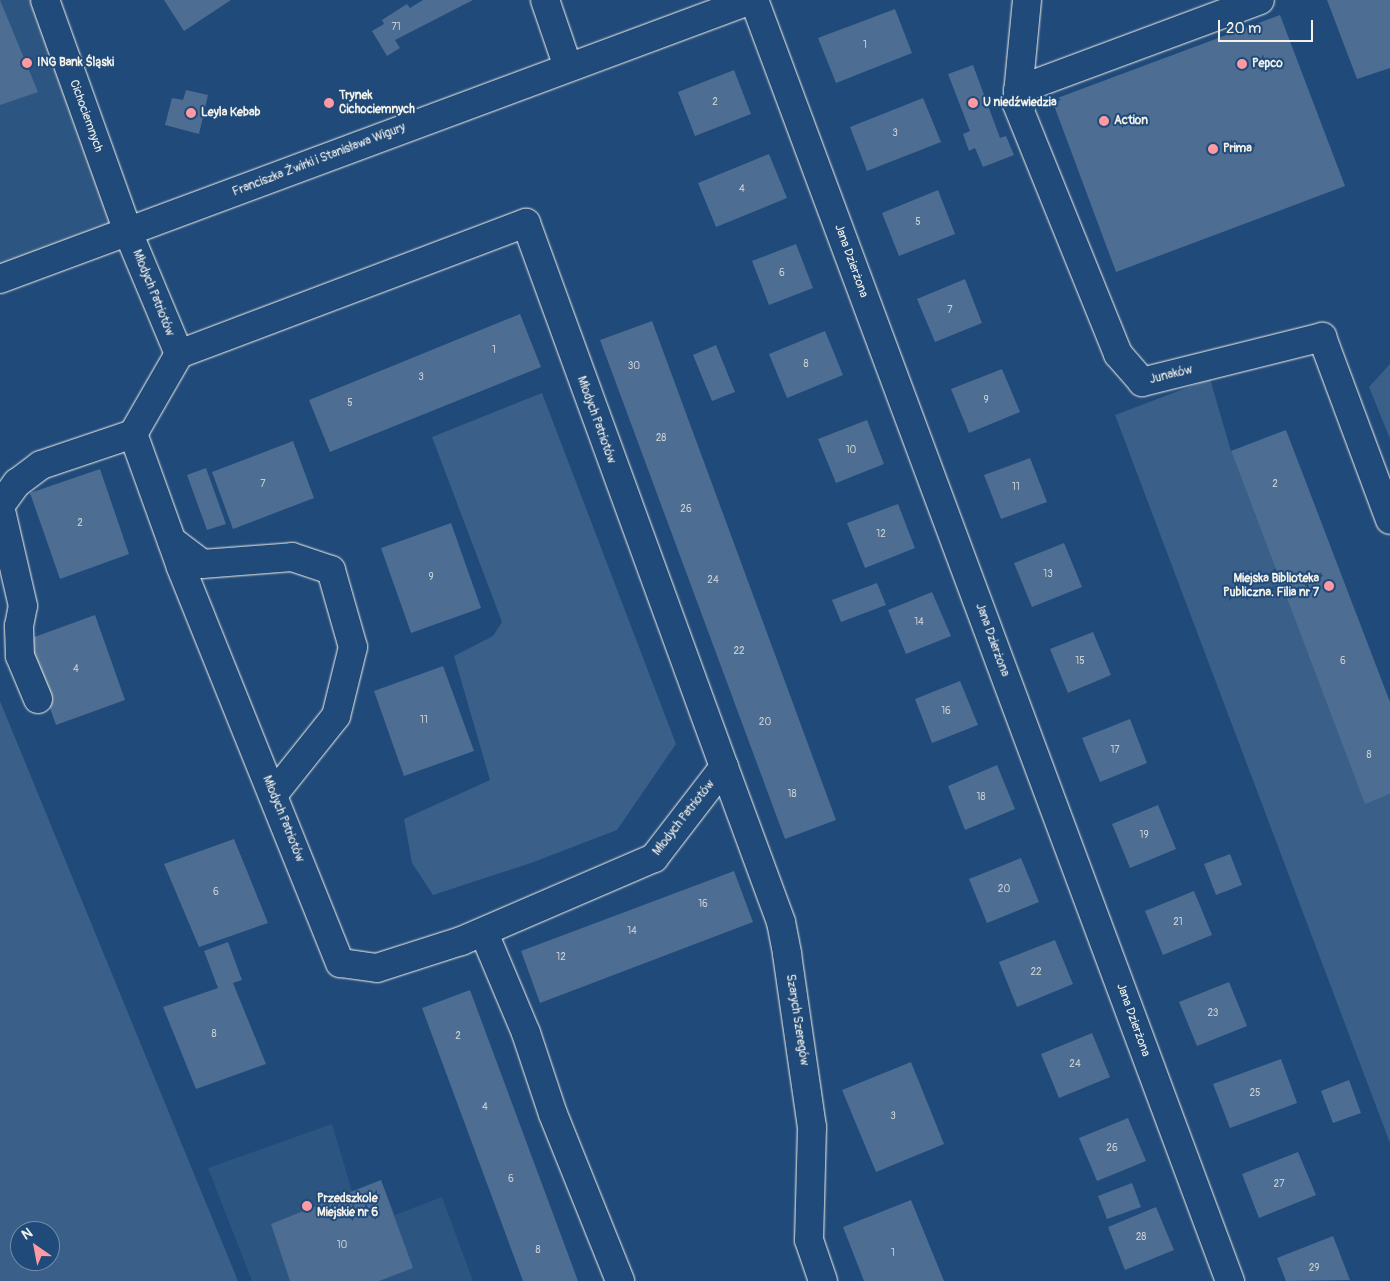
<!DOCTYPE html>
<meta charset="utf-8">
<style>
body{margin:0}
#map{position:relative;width:1390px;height:1281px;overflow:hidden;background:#1f4a7a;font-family:Pangolin,sans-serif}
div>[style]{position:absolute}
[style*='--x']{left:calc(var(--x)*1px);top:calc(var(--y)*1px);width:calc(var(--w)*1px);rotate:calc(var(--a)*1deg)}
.built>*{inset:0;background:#2d5581}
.green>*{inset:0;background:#3a5f88}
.building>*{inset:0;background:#4d6e92}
.roads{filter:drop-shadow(0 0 1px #f4f1e8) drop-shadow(0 0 1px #f4f1e8)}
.minor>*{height:28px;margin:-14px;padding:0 14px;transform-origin:14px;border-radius:14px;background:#1f4a7a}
.dots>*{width:14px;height:14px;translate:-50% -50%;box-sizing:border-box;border:2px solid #1f4a7a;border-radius:50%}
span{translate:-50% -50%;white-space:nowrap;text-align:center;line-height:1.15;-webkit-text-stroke:4px #1f4a7a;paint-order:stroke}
.number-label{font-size:10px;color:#cad0d2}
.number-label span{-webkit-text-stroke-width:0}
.poi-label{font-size:12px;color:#f4f1e8;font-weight:700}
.left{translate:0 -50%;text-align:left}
.right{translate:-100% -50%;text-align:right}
.street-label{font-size:12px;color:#f4f1e8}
.north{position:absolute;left:10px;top:1221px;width:50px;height:50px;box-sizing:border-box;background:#1f4a7a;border:1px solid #748da6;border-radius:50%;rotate:327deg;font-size:14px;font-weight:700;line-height:20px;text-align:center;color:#f4f1e8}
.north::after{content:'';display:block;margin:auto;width:18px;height:22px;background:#ff9aa2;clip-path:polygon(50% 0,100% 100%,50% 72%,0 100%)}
.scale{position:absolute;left:1218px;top:20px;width:95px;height:22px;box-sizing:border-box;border:2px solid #f4f1e8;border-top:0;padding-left:6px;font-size:15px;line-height:18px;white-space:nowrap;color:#f4f1e8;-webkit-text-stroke:4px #1f4a7a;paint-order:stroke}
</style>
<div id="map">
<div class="built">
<div style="clip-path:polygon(0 0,45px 0,128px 232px,0 279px)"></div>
<div style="clip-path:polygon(332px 1124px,352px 1191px,381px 1180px,395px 1215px,442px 1197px,473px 1281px,252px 1281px,208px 1168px)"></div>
</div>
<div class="green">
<div style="clip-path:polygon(1390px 364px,1390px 439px,1369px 387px)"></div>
<div style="clip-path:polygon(1210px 379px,1231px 451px,1365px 803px,1390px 794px,1390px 1143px,1115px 415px)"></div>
<div style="clip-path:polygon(542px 393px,676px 744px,617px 830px,531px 863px,433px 895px,412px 863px,404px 819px,490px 780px,454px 656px,493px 636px,502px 622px,432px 437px)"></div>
<div style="clip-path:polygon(evenodd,0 701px,238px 1281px,0 1281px,0 701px,20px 1231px,50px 1231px,50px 1261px,20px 1261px,20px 1231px)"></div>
</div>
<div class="building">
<div style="clip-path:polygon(0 0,38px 92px,0 105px)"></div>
<div style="clip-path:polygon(164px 0,231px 0,184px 31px)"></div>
<div style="clip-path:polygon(423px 0,473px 0,395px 40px,400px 48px,387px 56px,372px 31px,384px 24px,382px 20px,407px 4px,410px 8px)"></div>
<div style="clip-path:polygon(1327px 0,1390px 0,1390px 68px,1357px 79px)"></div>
<div style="clip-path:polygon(895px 9px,912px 53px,836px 83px,818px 38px)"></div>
<div style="clip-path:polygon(1280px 15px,1345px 186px,1116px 272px,1052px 100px)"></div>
<div style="clip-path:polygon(973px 65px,1000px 138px,1006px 136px,1014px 155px,983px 167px,975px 148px,969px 151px,963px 134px,970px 131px,948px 74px)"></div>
<div style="clip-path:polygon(734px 70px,751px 114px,695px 136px,678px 92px)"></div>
<div style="clip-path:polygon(186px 90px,208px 95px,199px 134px,165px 125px,172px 98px,183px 100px)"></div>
<div style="clip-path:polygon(923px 98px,941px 142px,867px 171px,850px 127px)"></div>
<div style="clip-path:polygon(769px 154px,787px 198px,716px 227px,698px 183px)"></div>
<div style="clip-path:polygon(938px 190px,955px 234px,899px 256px,882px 213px)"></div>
<div style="clip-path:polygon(796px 244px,813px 288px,769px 305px,752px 261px)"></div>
<div style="clip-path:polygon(965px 279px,982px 323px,935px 342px,917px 299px)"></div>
<div style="clip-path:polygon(520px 314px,541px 367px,330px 452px,309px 400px)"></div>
<div style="clip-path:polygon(652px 321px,836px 820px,785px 839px,600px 340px)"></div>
<div style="clip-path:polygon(825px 331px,843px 375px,787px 398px,769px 354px)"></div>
<div style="clip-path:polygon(716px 345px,735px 392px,712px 401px,693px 355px)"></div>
<div style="clip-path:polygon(1002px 369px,1020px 412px,969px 433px,951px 389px)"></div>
<div style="clip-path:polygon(867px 420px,884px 464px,836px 483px,818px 439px)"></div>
<div style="clip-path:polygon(1286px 430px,1390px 702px,1390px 794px,1365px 804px,1231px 451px)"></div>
<div style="clip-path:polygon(293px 441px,314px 498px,233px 529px,212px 472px)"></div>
<div style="clip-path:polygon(1030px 458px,1047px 502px,1001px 519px,984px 475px)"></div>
<div style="clip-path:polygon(206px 468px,226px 524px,207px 530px,187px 475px)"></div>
<div style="clip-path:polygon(100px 469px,129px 554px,60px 579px,30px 493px)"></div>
<div style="clip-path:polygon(898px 504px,915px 548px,865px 568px,847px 523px)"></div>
<div style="clip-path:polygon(451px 523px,481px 608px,411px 633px,381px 548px)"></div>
<div style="clip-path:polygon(1064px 543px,1082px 587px,1032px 607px,1014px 563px)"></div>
<div style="clip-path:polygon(877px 583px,886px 605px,841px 622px,832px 600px)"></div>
<div style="clip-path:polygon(932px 592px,951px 636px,906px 654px,888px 610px)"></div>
<div style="clip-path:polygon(95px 615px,125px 700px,56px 725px,26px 640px)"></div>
<div style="clip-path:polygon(1093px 632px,1111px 675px,1068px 693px,1050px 649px)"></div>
<div style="clip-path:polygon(443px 666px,474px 751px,404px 776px,374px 691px)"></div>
<div style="clip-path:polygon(960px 681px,978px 725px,932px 743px,915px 699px)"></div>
<div style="clip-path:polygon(1130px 719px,1147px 763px,1100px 782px,1082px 738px)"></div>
<div style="clip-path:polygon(997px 765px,1015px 809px,965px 830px,948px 786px)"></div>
<div style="clip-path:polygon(1158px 805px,1176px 849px,1130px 868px,1112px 824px)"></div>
<div style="clip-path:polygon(234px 839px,268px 923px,199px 947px,164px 864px)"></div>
<div style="clip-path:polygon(1230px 854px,1242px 885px,1216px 895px,1204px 864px)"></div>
<div style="clip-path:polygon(1021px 858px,1039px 902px,987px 923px,969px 879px)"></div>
<div style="clip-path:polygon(734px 871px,753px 922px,540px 1003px,521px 951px)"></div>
<div style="clip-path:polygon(1194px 891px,1212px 935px,1163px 955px,1145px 911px)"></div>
<div style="clip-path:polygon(1055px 940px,1073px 984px,1017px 1007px,999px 962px)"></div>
<div style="clip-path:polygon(228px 942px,242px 980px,233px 983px,266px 1064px,196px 1089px,163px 1007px,218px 988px,204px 951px)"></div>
<div style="clip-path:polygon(1229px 982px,1247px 1026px,1197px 1046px,1179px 1002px)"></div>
<div style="clip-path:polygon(470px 990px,578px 1281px,523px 1281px,422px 1008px)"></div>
<div style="clip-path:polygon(1092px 1033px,1110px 1077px,1059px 1098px,1041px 1054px)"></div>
<div style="clip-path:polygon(1281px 1059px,1297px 1103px,1230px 1128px,1213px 1084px)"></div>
<div style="clip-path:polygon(911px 1062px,944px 1144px,876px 1172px,842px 1090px)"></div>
<div style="clip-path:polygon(1349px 1080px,1361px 1113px,1333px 1123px,1321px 1091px)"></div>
<div style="clip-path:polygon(1128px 1118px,1146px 1161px,1097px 1181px,1079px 1138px)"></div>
<div style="clip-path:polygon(1298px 1152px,1316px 1195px,1259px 1218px,1242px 1174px)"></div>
<div style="clip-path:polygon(381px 1180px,413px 1268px,379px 1281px,290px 1281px,271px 1224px)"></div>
<div style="clip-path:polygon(1132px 1183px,1141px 1207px,1107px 1219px,1098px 1196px)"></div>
<div style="clip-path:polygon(911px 1200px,944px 1281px,864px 1281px,843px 1227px)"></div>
<div style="clip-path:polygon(1156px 1207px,1174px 1250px,1125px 1270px,1108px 1227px)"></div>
<div style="clip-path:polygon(1333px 1236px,1350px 1280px,1286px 1281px,1277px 1258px)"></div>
</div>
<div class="roads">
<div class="minor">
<div style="--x:45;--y:0;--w:246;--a:70.3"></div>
<div style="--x:128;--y:232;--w:132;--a:67.3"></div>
<div style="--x:545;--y:0;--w:71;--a:71.1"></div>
<div style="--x:754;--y:0;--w:1367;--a:69.62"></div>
<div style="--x:1027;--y:0;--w:104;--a:95.5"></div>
<div style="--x:1017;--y:104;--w:270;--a:68"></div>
<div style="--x:1118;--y:354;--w:37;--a:49"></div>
<div style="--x:1142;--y:382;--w:186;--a:-14"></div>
<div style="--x:1322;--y:337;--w:195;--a:69.6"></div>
<div style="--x:1018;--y:90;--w:258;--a:-20.4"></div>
<div style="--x:526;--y:223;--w:579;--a:70"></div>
<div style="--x:724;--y:767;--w:115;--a:127.6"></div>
<div style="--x:654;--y:858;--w:210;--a:156.7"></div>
<div style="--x:461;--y:941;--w:88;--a:162.2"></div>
<div style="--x:377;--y:968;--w:37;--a:-172"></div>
<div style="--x:340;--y:963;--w:427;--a:-111.9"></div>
<div style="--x:181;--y:567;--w:141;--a:-109.8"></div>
<div style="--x:133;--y:434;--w:92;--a:-60.1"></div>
<div style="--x:179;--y:354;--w:371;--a:-20.7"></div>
<div style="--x:0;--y:279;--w:801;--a:-20.38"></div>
<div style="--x:172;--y:541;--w:38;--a:37"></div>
<div style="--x:202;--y:564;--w:90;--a:-4.4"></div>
<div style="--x:292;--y:557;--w:41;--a:18.4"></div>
<div style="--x:331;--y:570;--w:80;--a:74.1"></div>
<div style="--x:353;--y:647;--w:71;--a:103.8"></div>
<div style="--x:336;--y:716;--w:101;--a:128.6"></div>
<div style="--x:38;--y:699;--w:47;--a:-112.7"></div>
<div style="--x:20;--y:656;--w:30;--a:-92"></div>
<div style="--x:19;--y:626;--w:20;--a:-79"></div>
<div style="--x:23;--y:606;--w:103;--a:-103"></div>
<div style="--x:0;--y:506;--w:29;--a:-54"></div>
<div style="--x:17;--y:483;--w:30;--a:-37"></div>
<div style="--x:41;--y:465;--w:97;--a:-18.6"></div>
<div style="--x:724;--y:767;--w:165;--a:69.8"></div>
<div style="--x:781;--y:922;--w:33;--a:79"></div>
<div style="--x:787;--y:954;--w:175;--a:81.8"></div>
<div style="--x:812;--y:1127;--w:113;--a:91.5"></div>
<div style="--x:809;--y:1240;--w:43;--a:71.1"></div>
<div style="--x:484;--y:933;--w:108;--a:67.2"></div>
<div style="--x:526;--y:1033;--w:85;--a:71.6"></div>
<div style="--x:553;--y:1114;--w:180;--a:68.1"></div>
</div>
</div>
<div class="dots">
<div style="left:27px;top:63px;background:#ff9aa2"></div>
<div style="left:1242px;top:64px;background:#ff9aa2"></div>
<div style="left:329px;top:103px;background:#ff9aa2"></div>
<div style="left:973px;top:103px;background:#ff9aa2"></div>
<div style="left:191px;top:113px;background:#ff9aa2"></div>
<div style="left:1104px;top:121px;background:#ff9aa2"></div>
<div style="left:1213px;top:149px;background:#ff9aa2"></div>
<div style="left:1329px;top:586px;background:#ff9aa2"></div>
<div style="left:307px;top:1206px;background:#ff9aa2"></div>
</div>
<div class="number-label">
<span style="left:396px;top:28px">71</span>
<span style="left:865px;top:46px">1</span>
<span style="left:715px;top:103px">2</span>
<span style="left:895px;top:134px">3</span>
<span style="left:742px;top:190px">4</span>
<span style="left:918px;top:223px">5</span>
<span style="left:782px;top:274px">6</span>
<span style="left:950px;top:311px">7</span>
<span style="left:494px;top:351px">1</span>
<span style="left:806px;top:365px">8</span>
<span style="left:634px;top:367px">30</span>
<span style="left:421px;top:378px">3</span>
<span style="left:986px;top:401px">9</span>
<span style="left:350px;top:404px">5</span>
<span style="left:661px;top:439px">28</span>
<span style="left:851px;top:451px">10</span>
<span style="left:263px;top:485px">7</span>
<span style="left:1275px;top:485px">2</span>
<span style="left:1016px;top:488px">11</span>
<span style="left:686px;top:510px">26</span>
<span style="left:80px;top:524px">2</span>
<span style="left:881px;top:535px">12</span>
<span style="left:1048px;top:575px">13</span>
<span style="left:431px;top:578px">9</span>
<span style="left:713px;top:581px">24</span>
<span style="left:919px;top:623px">14</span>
<span style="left:739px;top:652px">22</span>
<span style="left:1080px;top:662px">15</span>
<span style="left:1343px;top:662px">6</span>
<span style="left:76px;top:670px">4</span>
<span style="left:946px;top:712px">16</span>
<span style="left:424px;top:721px">11</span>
<span style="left:765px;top:723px">20</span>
<span style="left:1115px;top:751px">17</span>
<span style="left:1369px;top:756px">8</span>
<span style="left:792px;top:795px">18</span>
<span style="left:981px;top:798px">18</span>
<span style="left:1144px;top:836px">19</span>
<span style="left:1004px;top:890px">20</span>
<span style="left:216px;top:893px">6</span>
<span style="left:703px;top:905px">16</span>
<span style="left:1178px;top:923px">21</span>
<span style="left:632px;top:932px">14</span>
<span style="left:561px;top:958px">12</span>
<span style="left:1036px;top:973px">22</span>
<span style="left:1213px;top:1014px">23</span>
<span style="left:214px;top:1035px">8</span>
<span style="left:458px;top:1037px">2</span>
<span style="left:1075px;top:1065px">24</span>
<span style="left:1255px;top:1094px">25</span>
<span style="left:485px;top:1108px">4</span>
<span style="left:893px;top:1117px">3</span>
<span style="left:1112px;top:1149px">26</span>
<span style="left:511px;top:1180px">6</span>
<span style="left:1279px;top:1185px">27</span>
<span style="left:1141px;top:1238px">28</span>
<span style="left:342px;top:1246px">10</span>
<span style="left:538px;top:1251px">8</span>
<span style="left:893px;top:1254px">1</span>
<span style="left:1314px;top:1269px">29</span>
</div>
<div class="poi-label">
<span class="left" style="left:37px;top:63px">ING Bank Śląski</span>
<span class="left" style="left:1252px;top:64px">Pepco</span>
<span class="left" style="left:339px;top:103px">Trynek<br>Cichociemnych</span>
<span class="left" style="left:983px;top:103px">U niedźwiedzia</span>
<span class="left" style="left:201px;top:113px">Leyla Kebab</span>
<span class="left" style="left:1114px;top:121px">Action</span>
<span class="left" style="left:1223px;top:149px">Prima</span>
<span class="right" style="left:1319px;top:586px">Miejska Biblioteka<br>Publiczna. Filia nr 7</span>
<span class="left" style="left:317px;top:1206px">Przedszkole<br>Miejskie nr 6</span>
</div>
<div class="street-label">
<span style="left:86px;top:116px;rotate:70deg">Cichociemnych</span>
<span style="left:319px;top:160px;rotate:-21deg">Franciszka Żwirki i Stanisława Wigury</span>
<span style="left:851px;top:261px;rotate:70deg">Jana Dzierżona</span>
<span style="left:153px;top:293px;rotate:68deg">Młodych Patriotów</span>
<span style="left:1171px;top:375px;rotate:-14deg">Junaków</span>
<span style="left:596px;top:420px;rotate:70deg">Młodych Patriotów</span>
<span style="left:992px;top:640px;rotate:70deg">Jana Dzierżona</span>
<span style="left:684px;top:818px;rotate:-52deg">Młodych Patriotów</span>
<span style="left:283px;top:819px;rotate:68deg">Młodych Patriotów</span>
<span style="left:797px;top:1020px;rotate:81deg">Szarych Szeregów</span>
<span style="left:1133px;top:1020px;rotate:70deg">Jana Dzierżona</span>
</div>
<div class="north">N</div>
<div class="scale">20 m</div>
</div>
